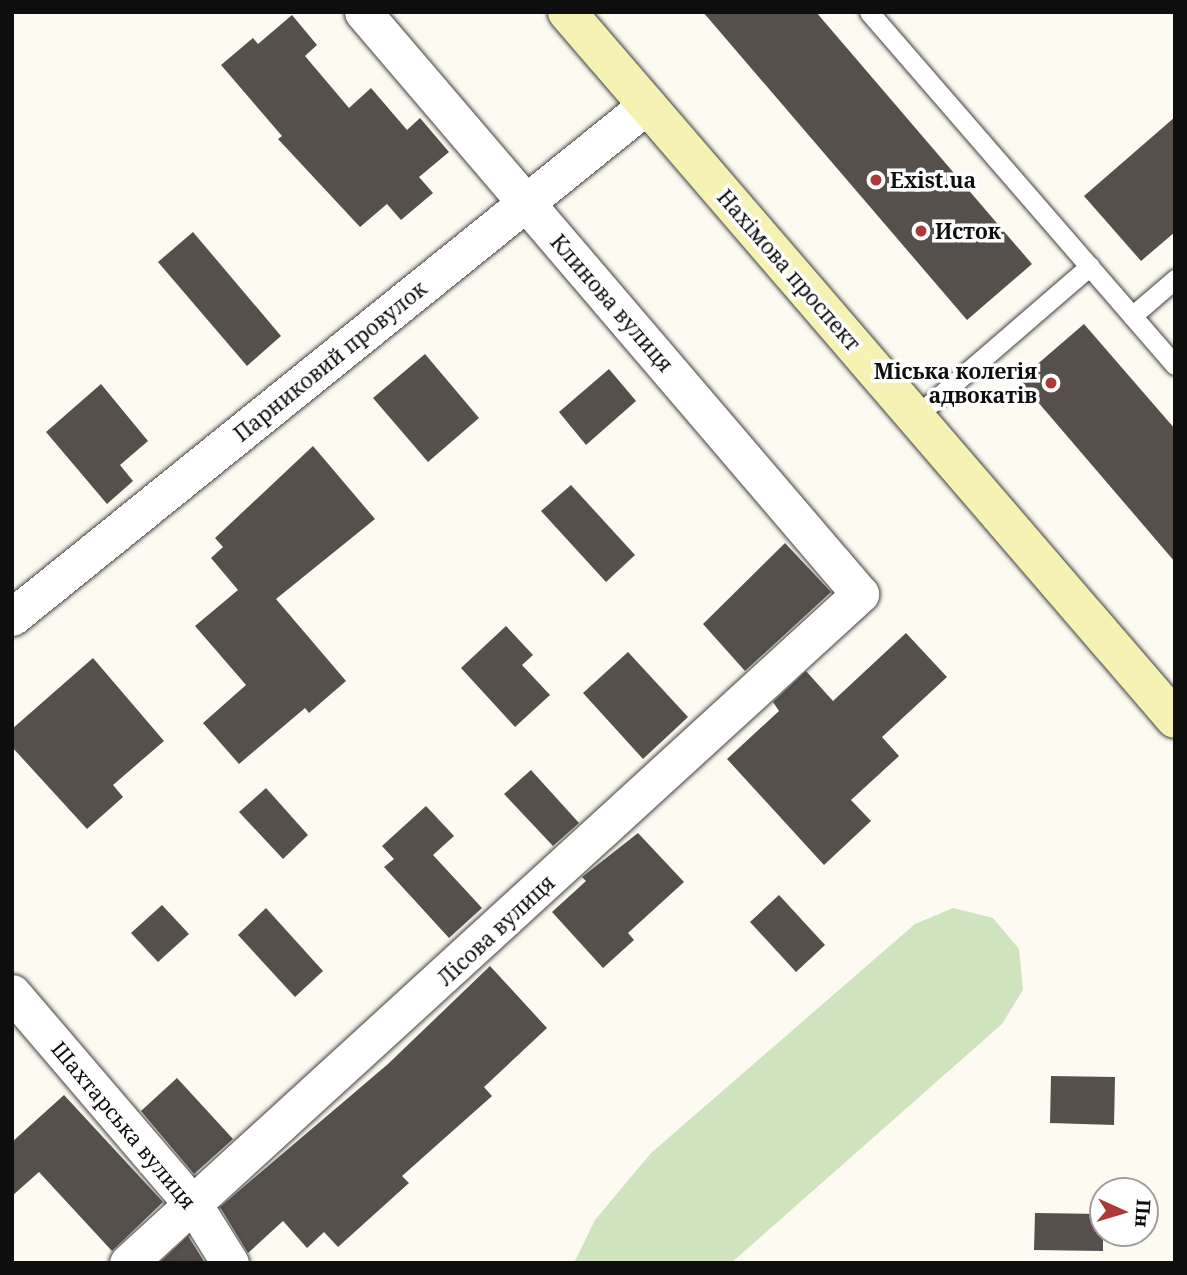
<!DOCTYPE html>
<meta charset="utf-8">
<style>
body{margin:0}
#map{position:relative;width:1187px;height:1275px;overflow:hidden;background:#fdfbf1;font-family:"Noto Serif",serif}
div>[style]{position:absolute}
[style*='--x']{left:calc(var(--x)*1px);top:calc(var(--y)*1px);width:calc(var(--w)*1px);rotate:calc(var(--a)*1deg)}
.green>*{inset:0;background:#cfe3be}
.building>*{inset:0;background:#55504c}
.roads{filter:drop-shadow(0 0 2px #414141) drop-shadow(0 0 2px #414141)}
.lane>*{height:19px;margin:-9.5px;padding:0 9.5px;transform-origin:9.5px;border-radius:9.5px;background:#fff}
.street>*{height:37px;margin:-18.5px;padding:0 18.5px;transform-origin:18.5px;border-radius:18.5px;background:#fff}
.secondary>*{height:38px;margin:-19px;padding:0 19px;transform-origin:19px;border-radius:19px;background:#f5f2b4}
.dots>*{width:19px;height:19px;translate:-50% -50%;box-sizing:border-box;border:4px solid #fff;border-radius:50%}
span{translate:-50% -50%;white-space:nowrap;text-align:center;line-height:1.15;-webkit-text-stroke:7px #fff;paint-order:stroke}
.poi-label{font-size:21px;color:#0e0e0e;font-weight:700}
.left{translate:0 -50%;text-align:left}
.right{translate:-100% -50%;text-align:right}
.street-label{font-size:21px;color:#0e0e0e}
.frame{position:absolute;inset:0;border:14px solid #0e0e0e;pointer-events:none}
.north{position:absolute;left:1089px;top:1177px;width:70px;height:70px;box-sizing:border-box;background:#fff;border:2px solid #9f9f9f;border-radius:50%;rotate:94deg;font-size:19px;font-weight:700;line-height:28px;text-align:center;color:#0e0e0e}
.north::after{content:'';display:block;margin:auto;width:24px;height:32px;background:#ac3a38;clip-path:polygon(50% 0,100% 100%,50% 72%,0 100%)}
</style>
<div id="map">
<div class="green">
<div style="clip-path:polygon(953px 908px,993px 918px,1019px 949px,1023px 990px,1002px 1024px,731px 1263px,574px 1263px,595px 1220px,651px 1153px,915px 924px)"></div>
</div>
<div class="building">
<div style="clip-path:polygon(703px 12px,816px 12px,1032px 264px,967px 320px)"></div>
<div style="clip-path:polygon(292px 15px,317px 45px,305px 56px,349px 108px,371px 88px,407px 130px,420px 118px,449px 152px,419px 177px,433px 193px,401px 220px,387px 204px,360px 227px,278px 139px,282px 136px,221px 65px,253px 38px,258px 44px)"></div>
<div style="clip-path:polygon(1175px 117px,1175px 232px,1141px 261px,1084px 196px)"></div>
<div style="clip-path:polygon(193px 232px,281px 336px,247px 366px,158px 262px)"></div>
<div style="clip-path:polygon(1084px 324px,1175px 429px,1175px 562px,1019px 380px)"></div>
<div style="clip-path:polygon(425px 354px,479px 418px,428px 462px,373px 398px)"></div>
<div style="clip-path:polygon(609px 369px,636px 401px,586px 445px,559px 412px)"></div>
<div style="clip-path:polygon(101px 384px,148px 441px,120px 465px,133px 481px,107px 504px,46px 432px)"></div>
<div style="clip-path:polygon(313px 446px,375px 519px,276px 599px,346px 681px,309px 713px,305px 708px,239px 764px,203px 723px,246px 685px,195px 626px,238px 590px,211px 558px,223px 547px,215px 538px)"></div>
<div style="clip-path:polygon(571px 485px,635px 555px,606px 582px,541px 511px)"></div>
<div style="clip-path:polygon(785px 543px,831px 592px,745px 671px,703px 624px)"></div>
<div style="clip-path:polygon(506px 626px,533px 655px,522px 665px,550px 695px,515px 727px,461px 668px)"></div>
<div style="clip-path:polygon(906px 633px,947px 677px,882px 737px,899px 756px,851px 800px,871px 821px,824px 865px,727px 759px,779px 711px,773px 702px,806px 671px,833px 701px)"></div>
<div style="clip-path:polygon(628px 652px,688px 717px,643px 759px,583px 693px)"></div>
<div style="clip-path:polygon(93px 658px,164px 741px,113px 785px,123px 797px,87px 829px,12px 747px,12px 729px)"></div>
<div style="clip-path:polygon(531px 770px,579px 823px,553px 846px,504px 794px)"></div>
<div style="clip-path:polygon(266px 788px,308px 835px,283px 859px,239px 812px)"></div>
<div style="clip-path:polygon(426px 806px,454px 836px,433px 855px,482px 908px,449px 938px,384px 867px,394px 859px,382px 846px)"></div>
<div style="clip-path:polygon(638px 833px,684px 882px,628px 933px,634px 940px,603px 968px,552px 912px,586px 881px,582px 877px)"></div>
<div style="clip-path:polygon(779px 895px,825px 945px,796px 972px,750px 922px)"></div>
<div style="clip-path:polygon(162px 905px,189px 934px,158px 962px,131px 933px)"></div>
<div style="clip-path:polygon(266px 908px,323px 971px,295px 997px,238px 935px)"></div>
<div style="clip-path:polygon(490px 966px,547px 1028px,484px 1087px,492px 1096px,402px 1176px,409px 1183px,338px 1247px,324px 1232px,307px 1248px,283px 1221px,248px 1253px,220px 1207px,388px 1064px)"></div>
<div style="clip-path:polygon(1051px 1076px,1115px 1077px,1114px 1125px,1050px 1123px)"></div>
<div style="clip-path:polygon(177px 1078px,233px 1139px,194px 1174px,141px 1111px)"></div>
<div style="clip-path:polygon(64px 1095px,163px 1202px,112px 1251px,39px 1172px,12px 1196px,12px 1142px)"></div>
<div style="clip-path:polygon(1035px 1213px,1103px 1214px,1103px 1251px,1034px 1250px)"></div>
<div style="clip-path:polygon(188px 1236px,205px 1263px,159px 1263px)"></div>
</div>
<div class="roads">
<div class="lane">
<div style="--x:869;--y:12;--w:467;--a:49.1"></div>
<div style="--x:1132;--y:316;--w:57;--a:-40.7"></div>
<div style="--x:915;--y:417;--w:231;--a:-40.8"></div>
</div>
<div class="street">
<div style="--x:12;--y:617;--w:816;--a:-38.88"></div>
<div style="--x:12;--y:993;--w:282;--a:49.5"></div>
<div style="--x:195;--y:1207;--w:66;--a:58"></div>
<div style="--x:128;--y:1263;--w:992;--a:-42.43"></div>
<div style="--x:860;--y:594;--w:765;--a:-130.5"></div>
</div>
<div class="secondary">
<div style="--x:567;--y:12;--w:932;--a:49.31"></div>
</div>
</div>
<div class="dots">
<div style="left:876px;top:180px;background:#ac3a38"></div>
<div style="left:921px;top:231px;background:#ac3a38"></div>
<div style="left:1051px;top:383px;background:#ac3a38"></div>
</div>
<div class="poi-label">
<span class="left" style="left:890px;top:180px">Exist.ua</span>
<span class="left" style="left:935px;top:231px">Исток</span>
<span class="right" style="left:1037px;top:383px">Міська колегія<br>адвокатів</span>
</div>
<div class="street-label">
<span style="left:789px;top:270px;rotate:49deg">Нахімова проспект</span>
<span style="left:612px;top:303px;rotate:49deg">Клинова вулиця</span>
<span style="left:330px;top:361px;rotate:-39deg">Парниковий провулок</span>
<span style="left:496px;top:930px;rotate:-43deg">Лісова вулиця</span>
<span style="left:124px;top:1125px;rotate:50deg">Шахтарська вулиця</span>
</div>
<div class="frame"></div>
<div class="north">Пн</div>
</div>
